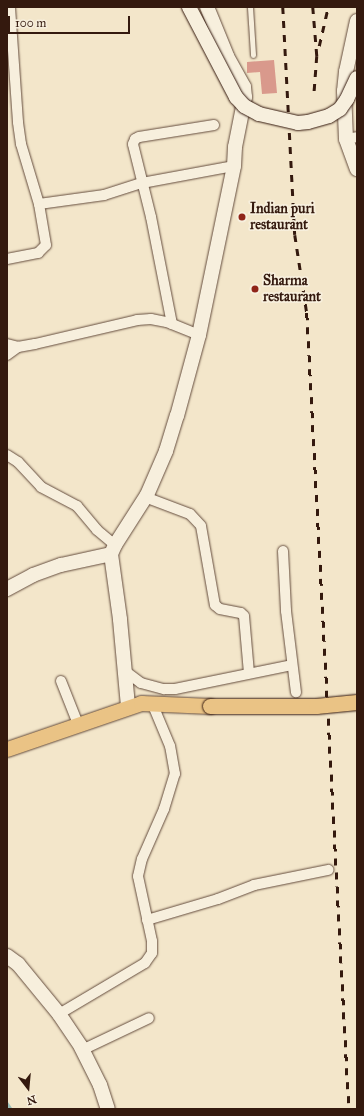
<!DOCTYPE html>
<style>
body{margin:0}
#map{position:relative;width:364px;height:1116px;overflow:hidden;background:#f3e6ca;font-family:"IM FELL Great Primer",serif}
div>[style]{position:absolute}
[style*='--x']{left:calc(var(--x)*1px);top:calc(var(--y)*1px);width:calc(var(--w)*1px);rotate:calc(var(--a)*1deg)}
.stream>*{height:2.5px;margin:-1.25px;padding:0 1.25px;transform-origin:1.25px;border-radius:1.25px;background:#9bbfb9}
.building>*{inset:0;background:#d9998c}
.roads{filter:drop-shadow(0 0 1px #644c3d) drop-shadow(0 0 1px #644c3d)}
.lane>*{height:5px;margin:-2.5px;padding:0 2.5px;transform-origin:2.5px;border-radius:2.5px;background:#f7efdd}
.street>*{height:10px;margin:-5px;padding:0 5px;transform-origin:5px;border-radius:5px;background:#f7efdd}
.secondary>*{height:14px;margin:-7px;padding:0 7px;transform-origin:7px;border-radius:7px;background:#f7efdd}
.primary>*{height:15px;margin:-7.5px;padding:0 7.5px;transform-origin:7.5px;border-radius:7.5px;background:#eac385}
.rail>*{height:2.5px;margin-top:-1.25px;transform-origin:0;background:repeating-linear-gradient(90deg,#34190e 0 7px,transparent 0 14px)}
.bridges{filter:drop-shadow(0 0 1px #34190e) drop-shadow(0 0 1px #34190e)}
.secondary-bridge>*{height:14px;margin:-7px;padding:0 7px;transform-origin:7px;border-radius:7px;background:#f7efdd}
.primary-bridge>*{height:15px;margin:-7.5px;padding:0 7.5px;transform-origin:7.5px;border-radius:7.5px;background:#eac385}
.dots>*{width:11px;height:11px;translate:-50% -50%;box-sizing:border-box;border:2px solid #f7efdd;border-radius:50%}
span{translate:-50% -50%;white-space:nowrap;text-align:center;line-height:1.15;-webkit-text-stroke:3.5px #f7efdd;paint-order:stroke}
.poi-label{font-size:14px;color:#34190e;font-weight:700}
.left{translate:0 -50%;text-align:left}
.frame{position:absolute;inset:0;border:8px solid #34190e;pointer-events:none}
.north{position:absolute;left:8px;top:1068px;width:40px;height:40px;-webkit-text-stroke:3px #f7efdd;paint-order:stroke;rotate:164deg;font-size:11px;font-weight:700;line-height:16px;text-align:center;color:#34190e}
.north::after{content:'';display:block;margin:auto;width:14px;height:18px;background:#34190e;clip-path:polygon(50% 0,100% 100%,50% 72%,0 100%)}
.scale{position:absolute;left:8px;top:16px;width:122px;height:18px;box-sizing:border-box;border:2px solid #34190e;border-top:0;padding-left:5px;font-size:12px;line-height:14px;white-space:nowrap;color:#34190e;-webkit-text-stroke:3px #f7efdd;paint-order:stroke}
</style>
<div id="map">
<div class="stream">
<div style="--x:7;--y:1103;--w:7;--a:56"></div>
</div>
<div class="building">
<div style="clip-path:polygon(274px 60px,277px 93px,262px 94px,260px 72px,247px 73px,247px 62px)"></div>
</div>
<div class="roads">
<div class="lane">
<div style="--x:250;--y:7;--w:48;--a:86.4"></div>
</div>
<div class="street">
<div style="--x:346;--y:139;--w:11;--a:-10"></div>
<div style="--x:39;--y:204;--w:66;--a:-7.9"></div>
<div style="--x:104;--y:195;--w:40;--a:-18"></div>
<div style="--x:142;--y:183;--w:94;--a:-10.5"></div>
<div style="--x:7;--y:259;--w:32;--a:-11"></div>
<div style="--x:38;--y:253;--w:11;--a:-45"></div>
<div style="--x:46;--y:245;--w:42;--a:-99.7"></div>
<div style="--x:39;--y:204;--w:63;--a:-106.7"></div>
<div style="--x:21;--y:144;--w:22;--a:-98"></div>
<div style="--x:18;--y:122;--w:115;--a:-94"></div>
<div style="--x:172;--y:324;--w:109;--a:-101.1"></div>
<div style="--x:151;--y:217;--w:75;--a:-103.9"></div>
<div style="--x:133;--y:144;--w:5;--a:-68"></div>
<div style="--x:135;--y:139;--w:4;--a:-27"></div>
<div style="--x:139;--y:137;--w:76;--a:-9.1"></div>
<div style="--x:7;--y:344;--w:11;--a:15"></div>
<div style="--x:18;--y:347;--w:17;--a:-10"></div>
<div style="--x:35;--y:344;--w:105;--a:-13.2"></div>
<div style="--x:137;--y:320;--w:14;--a:-4"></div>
<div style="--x:151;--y:319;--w:16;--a:11"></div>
<div style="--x:167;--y:322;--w:35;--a:22"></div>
<div style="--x:7;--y:355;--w:14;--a:-36"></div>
<div style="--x:7;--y:455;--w:13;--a:32"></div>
<div style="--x:18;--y:462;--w:34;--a:47"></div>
<div style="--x:41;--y:487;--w:41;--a:27.8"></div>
<div style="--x:77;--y:506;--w:31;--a:50"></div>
<div style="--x:97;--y:530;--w:23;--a:40"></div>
<div style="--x:145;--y:497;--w:48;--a:20.7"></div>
<div style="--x:190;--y:514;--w:16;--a:47"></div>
<div style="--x:201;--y:526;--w:80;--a:80"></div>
<div style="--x:215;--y:605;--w:6;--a:39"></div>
<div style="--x:220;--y:609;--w:21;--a:11"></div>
<div style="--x:241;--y:613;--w:4;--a:45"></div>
<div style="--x:244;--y:616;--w:57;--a:85"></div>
<div style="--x:283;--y:551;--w:60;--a:87.1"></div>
<div style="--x:286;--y:611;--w:82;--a:83"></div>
<div style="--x:125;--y:671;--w:20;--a:37"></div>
<div style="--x:141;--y:683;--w:24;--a:15"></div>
<div style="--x:164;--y:689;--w:11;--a:0"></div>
<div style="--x:175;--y:689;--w:119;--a:-11.6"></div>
<div style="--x:61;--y:681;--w:46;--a:68.4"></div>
<div style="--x:147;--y:920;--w:74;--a:-16.5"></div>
<div style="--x:218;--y:899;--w:39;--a:-21"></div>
<div style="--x:254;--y:885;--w:76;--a:-11.5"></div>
<div style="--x:59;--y:1014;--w:100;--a:-30.7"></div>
<div style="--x:145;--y:963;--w:12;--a:-55"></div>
<div style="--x:152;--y:953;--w:12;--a:-90"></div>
<div style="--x:152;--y:941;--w:66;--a:-102.2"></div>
<div style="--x:138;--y:876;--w:17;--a:-77"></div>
<div style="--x:142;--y:859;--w:55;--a:-66.3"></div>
<div style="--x:164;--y:809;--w:37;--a:-73"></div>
<div style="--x:175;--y:774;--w:28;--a:-100"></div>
<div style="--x:170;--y:746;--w:47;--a:-112.7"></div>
<div style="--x:82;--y:1050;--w:74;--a:-25.5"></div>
</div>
<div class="secondary">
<div style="--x:357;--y:21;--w:52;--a:102.2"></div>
<div style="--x:346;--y:72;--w:19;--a:96"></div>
<div style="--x:344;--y:91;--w:48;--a:87.6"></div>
<div style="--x:346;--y:139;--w:32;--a:70"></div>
<div style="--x:7;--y:589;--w:30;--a:-28"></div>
<div style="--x:33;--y:575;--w:30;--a:-20"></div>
<div style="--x:61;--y:565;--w:51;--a:-12.4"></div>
<div style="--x:128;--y:706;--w:87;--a:-95.3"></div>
<div style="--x:120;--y:619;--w:66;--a:-97.9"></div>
<div style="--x:111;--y:554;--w:10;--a:-66"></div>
<div style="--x:115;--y:545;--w:59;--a:-57.4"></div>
<div style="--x:147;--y:495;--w:48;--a:-66.6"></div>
<div style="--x:166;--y:451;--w:37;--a:-73"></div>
<div style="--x:177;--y:416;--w:84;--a:-74.8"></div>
<div style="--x:199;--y:335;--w:173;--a:-78.3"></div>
<div style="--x:234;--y:166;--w:19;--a:-87"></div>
<div style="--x:235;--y:147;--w:51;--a:-78.7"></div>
<div style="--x:245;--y:97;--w:10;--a:-96"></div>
<div style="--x:244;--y:87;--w:35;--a:-119"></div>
<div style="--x:227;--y:56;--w:53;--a:-112.2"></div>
<div style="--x:7;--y:956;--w:14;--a:36"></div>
<div style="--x:18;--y:964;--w:65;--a:50.6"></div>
<div style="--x:59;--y:1014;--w:40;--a:56"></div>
<div style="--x:81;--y:1047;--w:42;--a:63.4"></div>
<div style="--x:100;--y:1085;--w:25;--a:72"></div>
</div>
<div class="primary">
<div style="--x:7;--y:749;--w:142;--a:-18.9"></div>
<div style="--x:141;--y:703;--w:69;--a:2.5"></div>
</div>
</div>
<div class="rail">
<div style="--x:283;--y:7;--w:228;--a:87"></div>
<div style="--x:295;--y:235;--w:79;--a:81.3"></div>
<div style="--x:307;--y:313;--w:797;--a:86.98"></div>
<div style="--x:313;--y:7;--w:49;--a:85.3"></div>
<div style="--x:317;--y:56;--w:40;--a:94.3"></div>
<div style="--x:319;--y:46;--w:40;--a:-77"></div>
</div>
<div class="bridges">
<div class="secondary-bridge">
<div style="--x:189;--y:7;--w:102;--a:62.4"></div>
<div style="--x:236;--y:97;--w:12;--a:48"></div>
<div style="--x:244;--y:106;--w:17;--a:28"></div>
<div style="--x:259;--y:114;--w:40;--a:13"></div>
<div style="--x:298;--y:123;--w:10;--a:-6"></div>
<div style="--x:308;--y:122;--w:22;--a:-16"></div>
<div style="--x:329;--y:116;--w:13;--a:-32"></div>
<div style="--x:340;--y:109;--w:12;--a:-55"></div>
<div style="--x:347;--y:99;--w:23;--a:-65"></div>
</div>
<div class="primary-bridge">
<div style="--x:210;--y:706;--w:106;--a:0"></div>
<div style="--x:316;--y:706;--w:41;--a:-5.6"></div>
</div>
</div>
<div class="dots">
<div style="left:242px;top:217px;background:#8f2418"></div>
<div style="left:255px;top:289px;background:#8f2418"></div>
</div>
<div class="poi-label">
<span class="left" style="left:250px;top:217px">Indian puri<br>restaurant</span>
<span class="left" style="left:263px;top:289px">Sharma<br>restaurant</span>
</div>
<div class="frame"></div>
<div class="north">N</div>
<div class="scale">100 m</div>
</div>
